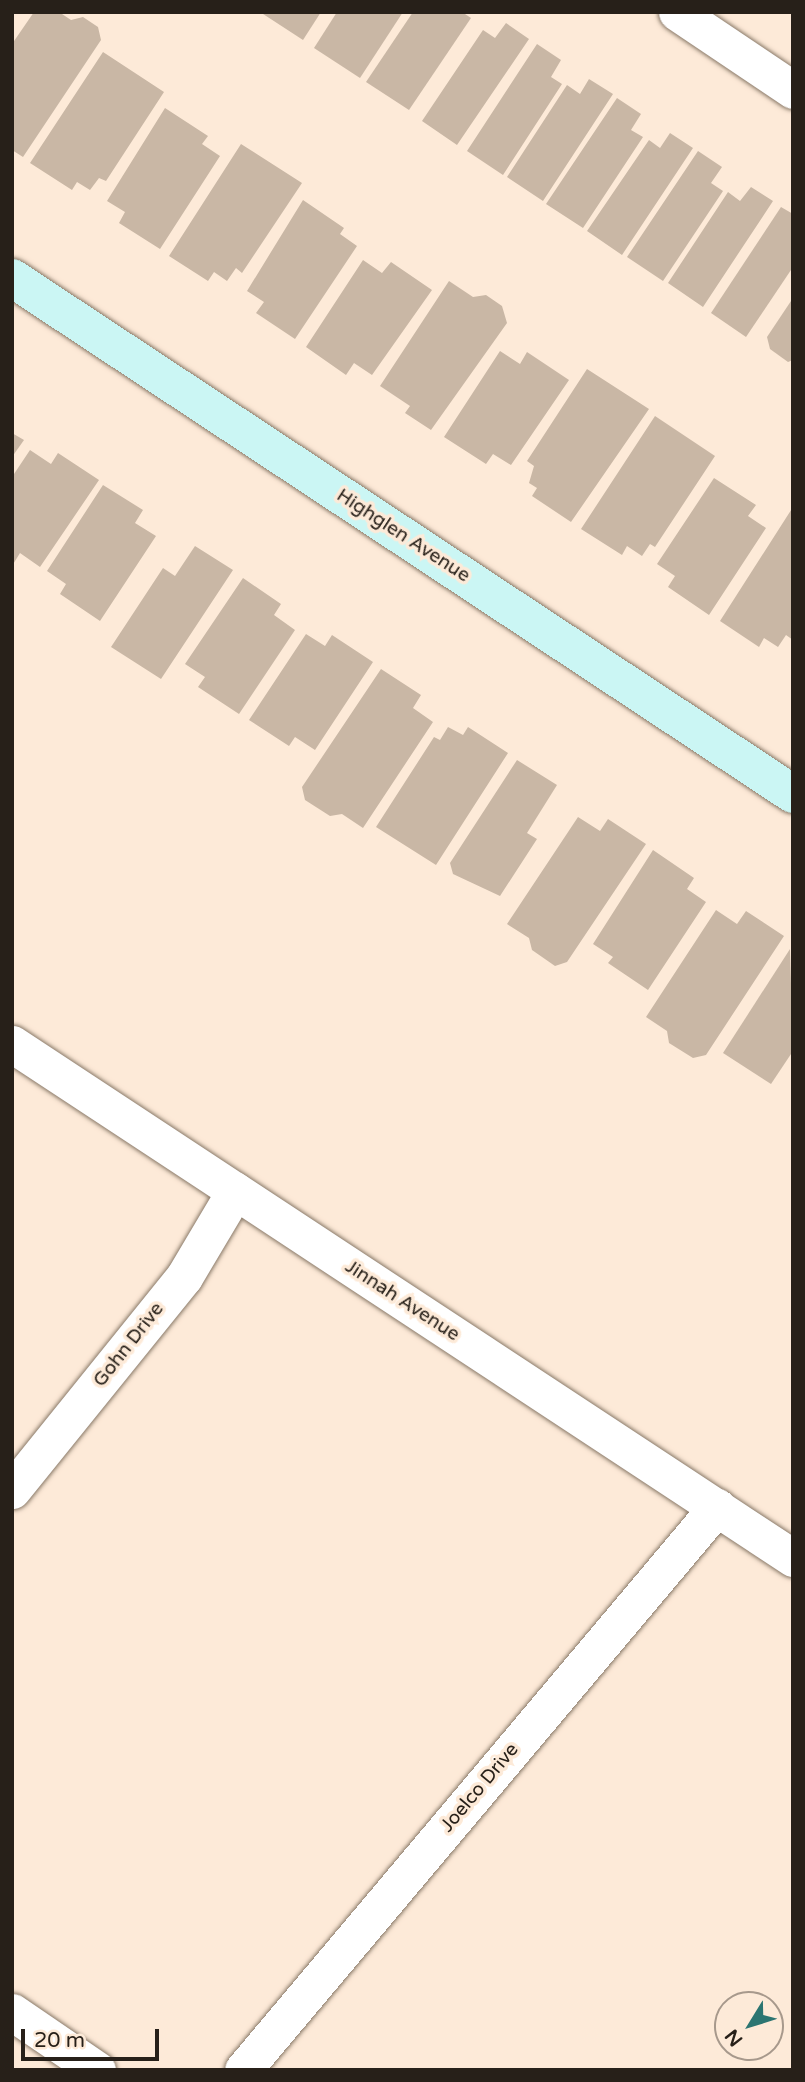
<!DOCTYPE html>
<style>
body{margin:0}
#map{position:relative;width:805px;height:2082px;overflow:hidden;background:#fdead8;font-family:"Varela Round",sans-serif}
div>[style]{position:absolute}
[style*='--x']{left:calc(var(--x)*1px);top:calc(var(--y)*1px);width:calc(var(--w)*1px);rotate:calc(var(--a)*1deg)}
.building>*{inset:0;background:#c9b7a5}
.roads{filter:drop-shadow(0 0 2px #897968) drop-shadow(0 0 2px #897968)}
.street>*{height:37px;margin:-18.5px;padding:0 18.5px;transform-origin:18.5px;border-radius:18.5px;background:#fff}
.secondary>*{height:38px;margin:-19px;padding:0 19px;transform-origin:19px;border-radius:19px;background:#cbf6f4}
span{translate:-50% -50%;white-space:nowrap;text-align:center;line-height:1.15;-webkit-text-stroke:7px #fdead8;paint-order:stroke}
.street-label{font-size:19px;color:#272019}
.frame{position:absolute;inset:0;border:14px solid #272019;pointer-events:none}
.north{position:absolute;left:714px;top:1991px;width:70px;height:70px;box-sizing:border-box;background:#fdead8;border:2px solid #a7998c;border-radius:50%;rotate:232deg;font-size:19px;font-weight:700;line-height:28px;text-align:center;color:#272019}
.north::after{content:'';display:block;margin:auto;width:24px;height:32px;background:#2c7571;clip-path:polygon(50% 0,100% 100%,50% 72%,0 100%)}
.scale{position:absolute;left:21px;top:2029px;width:138px;height:32px;box-sizing:border-box;border:4px solid #272019;border-top:0;padding-left:9px;font-size:21px;line-height:24px;white-space:nowrap;color:#272019;-webkit-text-stroke:5px #fdead8;paint-order:stroke}
</style>
<div id="map">
<div class="building">
<div style="clip-path:polygon(34px 12px,59px 12px,71px 20px,83px 17px,98px 27px,101px 40px,23px 157px,12px 150px,12px 44px)"></div>
<div style="clip-path:polygon(260px 12px,321px 12px,303px 40px)"></div>
<div style="clip-path:polygon(337px 12px,403px 12px,360px 78px,314px 48px)"></div>
<div style="clip-path:polygon(413px 12px,462px 12px,471px 18px,409px 110px,366px 82px)"></div>
<div style="clip-path:polygon(506px 23px,529px 39px,457px 145px,422px 121px,483px 30px,495px 38px)"></div>
<div style="clip-path:polygon(537px 44px,561px 60px,551px 77px,562px 84px,503px 175px,467px 151px)"></div>
<div style="clip-path:polygon(103px 52px,164px 92px,106px 181px,99px 178px,90px 190px,77px 182px,72px 190px,30px 163px)"></div>
<div style="clip-path:polygon(589px 79px,613px 94px,543px 201px,507px 177px,567px 85px,580px 94px)"></div>
<div style="clip-path:polygon(617px 98px,641px 114px,631px 130px,643px 137px,583px 228px,546px 204px)"></div>
<div style="clip-path:polygon(165px 108px,208px 136px,202px 144px,220px 156px,160px 249px,119px 223px,125px 212px,107px 201px)"></div>
<div style="clip-path:polygon(670px 133px,693px 148px,622px 255px,587px 231px,649px 140px,660px 148px)"></div>
<div style="clip-path:polygon(241px 144px,302px 183px,242px 273px,236px 268px,227px 281px,214px 272px,208px 281px,169px 256px)"></div>
<div style="clip-path:polygon(698px 151px,722px 167px,711px 183px,723px 191px,663px 281px,627px 257px)"></div>
<div style="clip-path:polygon(751px 187px,773px 201px,703px 307px,668px 283px,728px 192px,740px 201px)"></div>
<div style="clip-path:polygon(303px 200px,344px 228px,340px 234px,357px 246px,295px 339px,256px 313px,264px 302px,247px 291px)"></div>
<div style="clip-path:polygon(781px 207px,793px 214px,793px 267px,746px 337px,711px 313px)"></div>
<div style="clip-path:polygon(363px 260px,382px 273px,391px 262px,432px 290px,372px 375px,354px 363px,346px 375px,306px 347px)"></div>
<div style="clip-path:polygon(449px 281px,473px 297px,486px 295px,502px 306px,507px 323px,431px 430px,405px 413px,410px 406px,380px 386px)"></div>
<div style="clip-path:polygon(793px 298px,793px 360px,788px 362px,770px 349px,767px 337px)"></div>
<div style="clip-path:polygon(500px 351px,520px 364px,527px 352px,569px 380px,511px 465px,493px 454px,486px 464px,444px 437px)"></div>
<div style="clip-path:polygon(587px 369px,649px 409px,571px 522px,532px 496px,537px 488px,529px 483px,534px 466px,527px 461px)"></div>
<div style="clip-path:polygon(655px 416px,715px 456px,655px 547px,650px 544px,642px 556px,627px 546px,622px 555px,581px 529px)"></div>
<div style="clip-path:polygon(12px 433px,24px 440px,12px 457px)"></div>
<div style="clip-path:polygon(30px 450px,51px 464px,58px 453px,99px 480px,40px 567px,20px 553px,12px 566px,12px 477px)"></div>
<div style="clip-path:polygon(714px 478px,756px 505px,748px 516px,766px 528px,709px 615px,668px 587px,675px 576px,657px 564px)"></div>
<div style="clip-path:polygon(103px 485px,143px 510px,135px 523px,156px 536px,100px 621px,60px 594px,66px 584px,47px 571px)"></div>
<div style="clip-path:polygon(793px 507px,793px 640px,786px 635px,778px 647px,764px 638px,759px 647px,720px 621px)"></div>
<div style="clip-path:polygon(195px 546px,233px 570px,161px 679px,111px 647px,163px 568px,175px 576px)"></div>
<div style="clip-path:polygon(243px 578px,281px 604px,274px 615px,295px 630px,239px 714px,198px 687px,205px 677px,185px 664px)"></div>
<div style="clip-path:polygon(306px 634px,325px 646px,332px 635px,373px 662px,315px 750px,295px 737px,289px 746px,249px 720px)"></div>
<div style="clip-path:polygon(381px 669px,421px 695px,413px 708px,433px 722px,363px 828px,342px 814px,330px 816px,305px 800px,302px 787px)"></div>
<div style="clip-path:polygon(448px 727px,463px 735px,468px 727px,508px 753px,436px 865px,376px 827px,434px 737px,440px 740px)"></div>
<div style="clip-path:polygon(517px 760px,557px 785px,527px 833px,537px 839px,500px 896px,453px 874px,450px 863px)"></div>
<div style="clip-path:polygon(578px 817px,600px 831px,608px 819px,646px 844px,567px 962px,555px 966px,532px 950px,529px 938px,507px 924px)"></div>
<div style="clip-path:polygon(653px 850px,694px 878px,687px 889px,706px 902px,648px 990px,608px 963px,613px 957px,593px 944px)"></div>
<div style="clip-path:polygon(716px 910px,737px 924px,746px 911px,784px 936px,706px 1055px,693px 1058px,669px 1043px,667px 1031px,646px 1017px)"></div>
<div style="clip-path:polygon(790px 949px,793px 1051px,771px 1084px,723px 1053px)"></div>
</div>
<div class="roads">
<div class="street">
<div style="--x:677;--y:12;--w:140;--a:33.9"></div>
<div style="--x:12;--y:1044;--w:935;--a:33.35"></div>
<div style="--x:12;--y:1490;--w:274;--a:-51.1"></div>
<div style="--x:184;--y:1277;--w:100;--a:-59.3"></div>
<div style="--x:12;--y:2012;--w:103;--a:34.3"></div>
<div style="--x:243;--y:2070;--w:736;--a:-49.91"></div>
</div>
<div class="secondary">
<div style="--x:12;--y:278;--w:936;--a:33.45"></div>
</div>
</div>
<div class="street-label">
<span style="left:403px;top:536px;rotate:33deg">Highglen Avenue</span>
<span style="left:402px;top:1301px;rotate:33deg">Jinnah Avenue</span>
<span style="left:129px;top:1345px;rotate:-52deg">Gohn Drive</span>
<span style="left:480px;top:1788px;rotate:-50deg">Joelco Drive</span>
</div>
<div class="frame"></div>
<div class="north">N</div>
<div class="scale">20 m</div>
</div>
